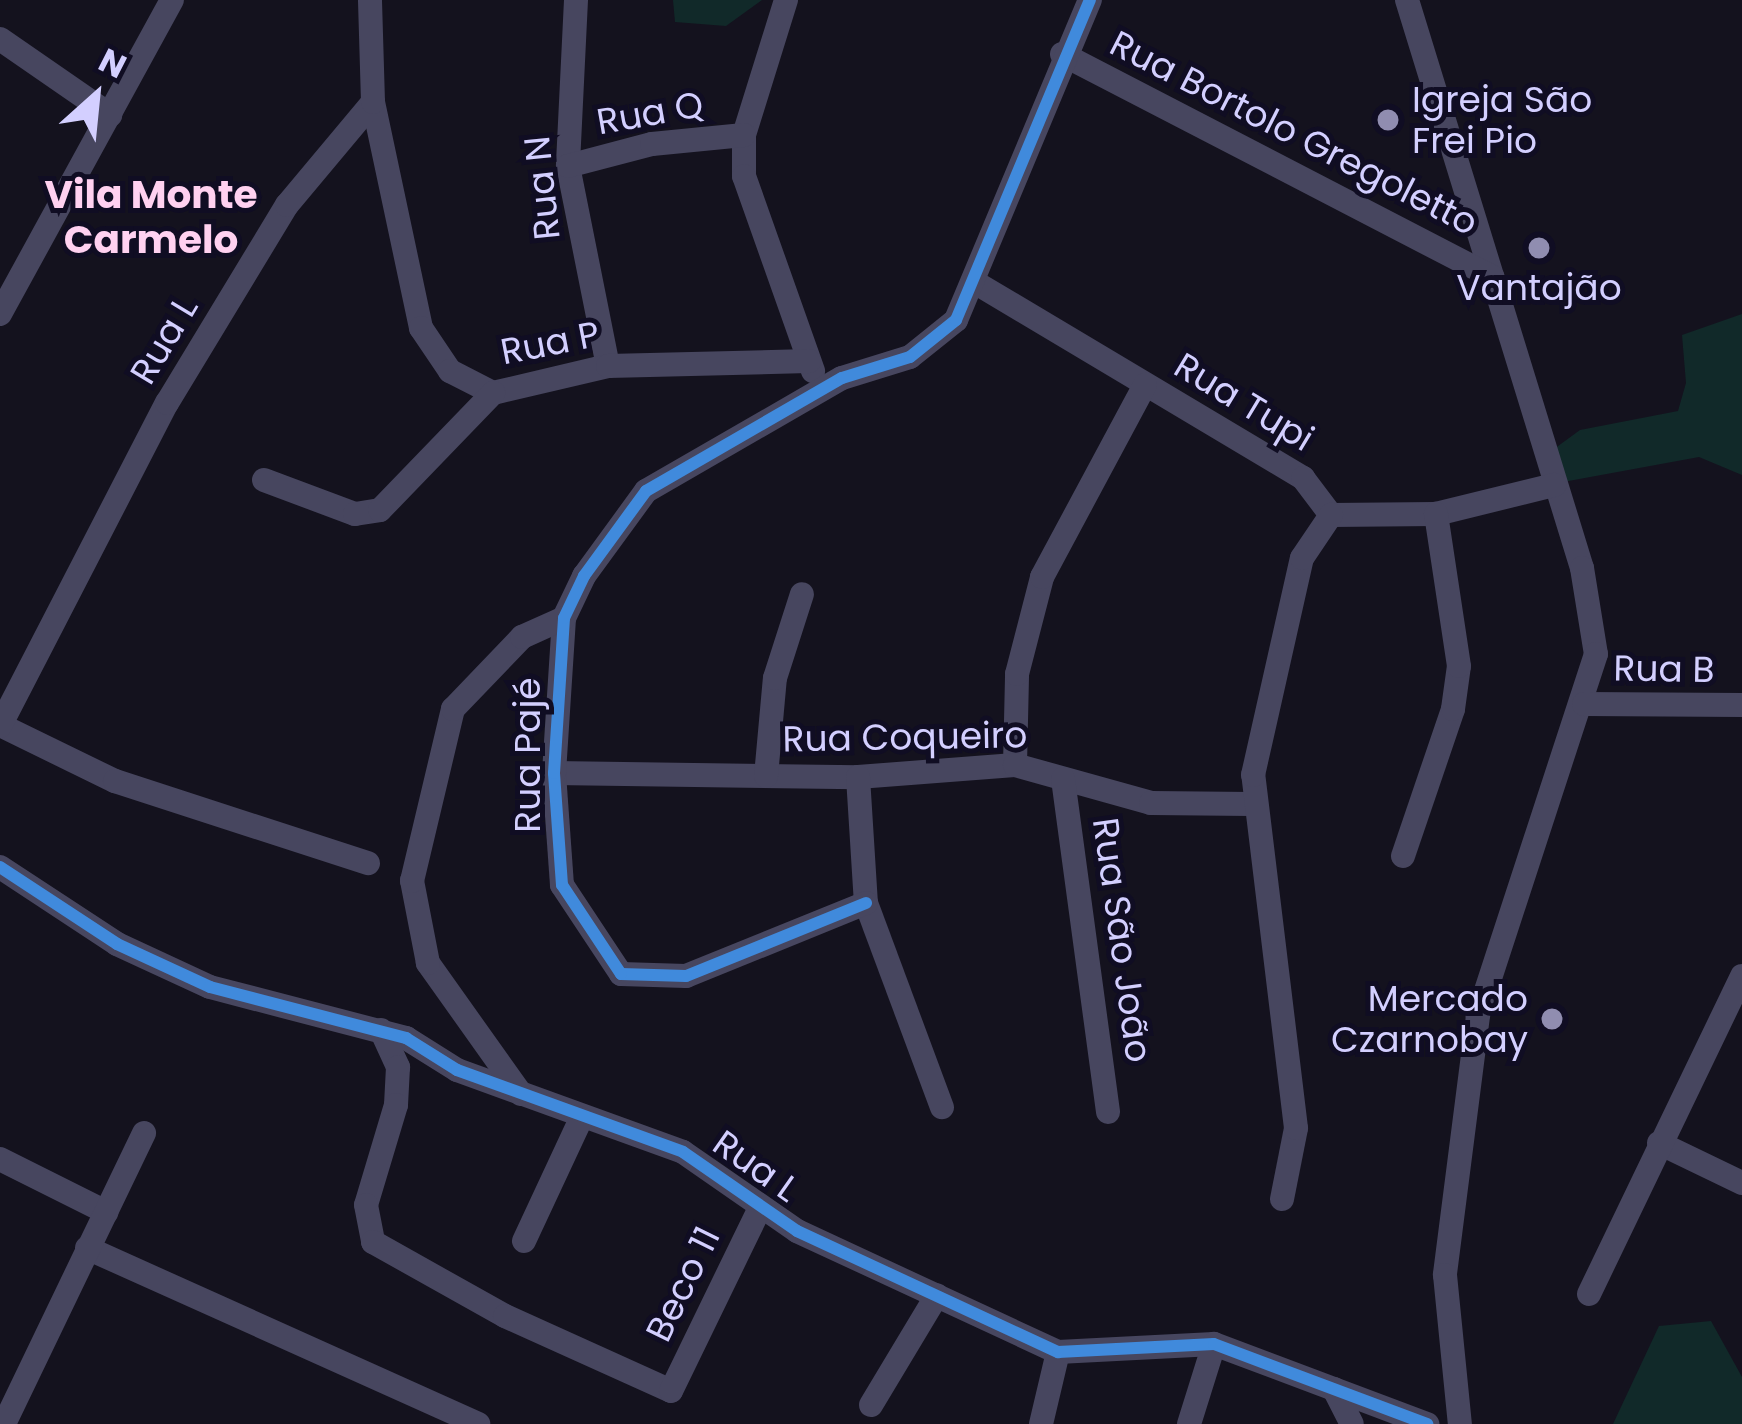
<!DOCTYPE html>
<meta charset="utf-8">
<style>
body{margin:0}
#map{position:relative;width:1742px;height:1424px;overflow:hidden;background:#14121e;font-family:Poppins,sans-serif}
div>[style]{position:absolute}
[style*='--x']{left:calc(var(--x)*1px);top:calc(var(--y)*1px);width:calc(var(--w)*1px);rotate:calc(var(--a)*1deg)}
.green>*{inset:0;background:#112929}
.minor>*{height:24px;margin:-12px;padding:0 12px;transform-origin:12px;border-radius:12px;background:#47465f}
.cycleway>*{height:12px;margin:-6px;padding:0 6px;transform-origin:6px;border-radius:6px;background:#408adc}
.dots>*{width:33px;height:33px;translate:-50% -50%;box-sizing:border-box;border:6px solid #100d23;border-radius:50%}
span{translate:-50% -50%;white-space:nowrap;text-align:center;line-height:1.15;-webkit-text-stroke:10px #100d23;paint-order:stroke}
.poi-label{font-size:36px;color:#d3cfff}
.left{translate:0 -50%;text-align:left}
.right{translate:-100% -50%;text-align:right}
.street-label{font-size:36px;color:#d3cfff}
.neighbourhood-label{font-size:39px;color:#ffd1f0;font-weight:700}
.north{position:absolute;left:36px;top:36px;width:120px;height:120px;-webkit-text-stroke:9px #100d23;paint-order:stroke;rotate:27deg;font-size:33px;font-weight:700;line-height:48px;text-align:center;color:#d3cfff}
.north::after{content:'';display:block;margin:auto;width:42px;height:54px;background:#d3cfff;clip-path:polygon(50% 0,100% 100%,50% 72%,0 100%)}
</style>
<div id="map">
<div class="green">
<div style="clip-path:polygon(673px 0,762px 0,726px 26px,675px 22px)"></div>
<div style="clip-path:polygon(1742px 314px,1742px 475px,1699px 457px,1563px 482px,1554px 449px,1580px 430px,1678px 411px,1686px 383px,1682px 335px)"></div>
<div style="clip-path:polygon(1711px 1321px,1742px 1377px,1742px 1424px,1613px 1424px,1659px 1326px)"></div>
</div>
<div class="minor">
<div style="--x:576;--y:0;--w:166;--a:92.8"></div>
<div style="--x:568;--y:166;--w:204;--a:78.7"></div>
<div style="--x:786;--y:0;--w:141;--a:107.3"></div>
<div style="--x:744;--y:135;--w:41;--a:90"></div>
<div style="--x:744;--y:176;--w:207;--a:70.5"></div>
<div style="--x:1407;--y:0;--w:594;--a:72.88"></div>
<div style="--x:1582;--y:568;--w:87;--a:80.8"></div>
<div style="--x:1596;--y:654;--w:381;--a:108.1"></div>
<div style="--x:1478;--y:1016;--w:261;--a:97.3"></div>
<div style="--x:1445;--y:1275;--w:150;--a:84.3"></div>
<div style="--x:0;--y:39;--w:134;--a:34.6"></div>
<div style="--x:1062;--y:54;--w:485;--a:27.4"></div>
<div style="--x:373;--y:102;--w:231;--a:78"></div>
<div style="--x:421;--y:328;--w:52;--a:56"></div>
<div style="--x:450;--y:371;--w:48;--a:27.1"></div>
<div style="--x:493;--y:393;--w:118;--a:-13.2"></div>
<div style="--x:608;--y:366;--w:201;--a:-1.4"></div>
<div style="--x:568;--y:166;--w:87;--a:-14.7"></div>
<div style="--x:652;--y:144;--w:92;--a:-5.6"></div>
<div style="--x:976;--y:283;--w:381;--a:30.8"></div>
<div style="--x:1303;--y:478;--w:46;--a:52.9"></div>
<div style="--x:0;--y:314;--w:358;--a:-61.3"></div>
<div style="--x:264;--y:480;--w:97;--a:20.5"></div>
<div style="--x:355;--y:514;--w:25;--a:-9"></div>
<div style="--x:380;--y:510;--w:163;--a:-46"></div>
<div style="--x:1331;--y:515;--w:105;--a:-0.5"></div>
<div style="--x:1436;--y:514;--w:122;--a:-13.8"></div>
<div style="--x:1584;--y:704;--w:158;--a:0.4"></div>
<div style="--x:0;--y:725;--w:128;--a:26"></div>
<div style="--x:115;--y:781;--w:266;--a:18"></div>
<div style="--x:0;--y:726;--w:364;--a:-62.7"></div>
<div style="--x:167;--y:403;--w:232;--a:-58.8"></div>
<div style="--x:287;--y:205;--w:134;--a:-50.1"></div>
<div style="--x:373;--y:102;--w:102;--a:-91.7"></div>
<div style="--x:1015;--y:765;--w:91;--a:-88.7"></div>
<div style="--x:1017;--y:674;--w:100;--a:-75.5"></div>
<div style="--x:1042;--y:577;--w:218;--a:-61.8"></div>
<div style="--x:554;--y:773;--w:304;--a:0.8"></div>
<div style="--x:858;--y:777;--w:157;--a:-4.4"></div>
<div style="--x:1015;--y:765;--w:141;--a:15.6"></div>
<div style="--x:1151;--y:803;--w:100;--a:0.6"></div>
<div style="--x:766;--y:776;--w:98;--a:-84.8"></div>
<div style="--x:775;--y:678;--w:88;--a:-72.2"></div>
<div style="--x:858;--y:777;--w:126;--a:86.4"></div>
<div style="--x:866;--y:903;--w:218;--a:69.6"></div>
<div style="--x:1063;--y:779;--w:336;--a:82.3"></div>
<div style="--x:1403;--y:856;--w:155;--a:-71.2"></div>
<div style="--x:1453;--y:709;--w:43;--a:-82.1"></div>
<div style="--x:1459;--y:666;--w:154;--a:-98.6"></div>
<div style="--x:0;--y:867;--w:140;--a:33.3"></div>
<div style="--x:117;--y:944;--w:102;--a:24.8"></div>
<div style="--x:210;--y:987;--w:203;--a:14.6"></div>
<div style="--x:406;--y:1038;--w:60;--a:32.1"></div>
<div style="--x:457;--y:1070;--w:240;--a:19.9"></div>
<div style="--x:683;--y:1152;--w:139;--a:34.7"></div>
<div style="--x:797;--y:1231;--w:288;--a:24.9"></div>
<div style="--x:1058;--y:1352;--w:156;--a:-2.9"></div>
<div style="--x:1214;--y:1344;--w:228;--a:20.6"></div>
<div style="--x:866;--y:903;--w:194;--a:157.9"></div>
<div style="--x:686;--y:976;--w:65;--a:-178.2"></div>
<div style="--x:621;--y:974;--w:107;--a:-123.5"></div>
<div style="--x:562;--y:885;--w:112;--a:-94.1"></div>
<div style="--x:554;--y:773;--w:155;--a:-86.3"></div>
<div style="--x:564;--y:618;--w:47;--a:-64.5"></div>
<div style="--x:584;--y:576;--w:105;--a:-53.9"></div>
<div style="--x:646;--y:491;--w:226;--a:-30"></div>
<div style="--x:842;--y:378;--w:71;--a:-17.2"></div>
<div style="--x:910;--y:357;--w:59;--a:-38.8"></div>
<div style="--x:956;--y:320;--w:347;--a:-67.3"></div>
<div style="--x:381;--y:1030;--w:41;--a:65.3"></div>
<div style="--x:398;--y:1067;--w:38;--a:93"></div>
<div style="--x:396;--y:1105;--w:104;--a:106.7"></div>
<div style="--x:366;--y:1205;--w:38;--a:79"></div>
<div style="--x:373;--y:1242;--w:151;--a:29.3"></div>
<div style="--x:505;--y:1316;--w:182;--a:24.3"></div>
<div style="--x:671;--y:1391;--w:203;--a:-64.1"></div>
<div style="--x:521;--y:1094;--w:161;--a:-125.4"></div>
<div style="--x:428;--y:963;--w:84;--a:-101"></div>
<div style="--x:412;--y:881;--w:177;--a:-76.6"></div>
<div style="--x:453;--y:709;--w:100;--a:-46.2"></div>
<div style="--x:522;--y:637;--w:46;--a:-24.3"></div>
<div style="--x:1659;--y:1143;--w:92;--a:25.7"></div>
<div style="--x:0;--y:1159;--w:119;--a:26.6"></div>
<div style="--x:1282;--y:1199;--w:72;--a:-78.8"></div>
<div style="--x:1296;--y:1128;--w:356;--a:-96.9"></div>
<div style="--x:1253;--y:775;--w:222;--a:-77.3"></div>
<div style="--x:1302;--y:558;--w:52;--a:-56"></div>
<div style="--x:524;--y:1241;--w:135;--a:-65"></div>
<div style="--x:87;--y:1248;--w:429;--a:24.2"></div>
<div style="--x:1589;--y:1294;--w:353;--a:-64.3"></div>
<div style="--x:1334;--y:1389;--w:39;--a:63"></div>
<div style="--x:871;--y:1405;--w:128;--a:-59"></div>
<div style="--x:4;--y:1424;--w:323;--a:-64.3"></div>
<div style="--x:1041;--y:1424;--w:74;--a:-76.7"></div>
<div style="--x:1189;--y:1424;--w:84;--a:-72.6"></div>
</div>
<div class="cycleway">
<div style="--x:0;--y:867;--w:140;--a:33.3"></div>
<div style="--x:117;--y:944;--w:102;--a:24.8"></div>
<div style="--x:210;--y:987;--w:203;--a:14.6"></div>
<div style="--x:406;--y:1038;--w:60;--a:32.1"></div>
<div style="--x:457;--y:1070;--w:240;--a:19.9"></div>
<div style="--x:683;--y:1152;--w:139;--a:34.7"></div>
<div style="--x:797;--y:1231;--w:288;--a:24.9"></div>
<div style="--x:1058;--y:1352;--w:156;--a:-2.9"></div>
<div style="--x:1214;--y:1344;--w:228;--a:20.6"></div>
<div style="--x:866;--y:903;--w:194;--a:157.9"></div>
<div style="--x:686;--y:976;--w:65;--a:-178.2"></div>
<div style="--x:621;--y:974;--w:107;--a:-123.5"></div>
<div style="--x:562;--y:885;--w:112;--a:-94.1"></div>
<div style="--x:554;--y:773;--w:155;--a:-86.3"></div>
<div style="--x:564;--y:618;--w:47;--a:-64.5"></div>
<div style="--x:584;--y:576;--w:105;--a:-53.9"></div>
<div style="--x:646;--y:491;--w:226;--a:-30"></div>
<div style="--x:842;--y:378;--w:71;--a:-17.2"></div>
<div style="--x:910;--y:357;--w:59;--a:-38.8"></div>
<div style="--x:956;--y:320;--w:347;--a:-67.3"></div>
</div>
<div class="dots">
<div style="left:1388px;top:120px;background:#908db0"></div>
<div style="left:1539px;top:248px;background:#908db0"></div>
<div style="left:1552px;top:1019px;background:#908db0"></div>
</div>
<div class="poi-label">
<span class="left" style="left:1412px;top:120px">Igreja São<br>Frei Pio</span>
<span style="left:1539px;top:288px">Vantajão</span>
<span class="right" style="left:1528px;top:1019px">Mercado<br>Czarnobay</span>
</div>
<div class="street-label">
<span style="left:650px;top:113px;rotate:-10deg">Rua Q</span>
<span style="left:1294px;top:133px;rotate:27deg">Rua Bortolo Gregoletto</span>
<span style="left:542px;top:188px;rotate:-96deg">Rua N</span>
<span style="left:164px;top:340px;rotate:-59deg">Rua L</span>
<span style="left:550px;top:343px;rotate:-11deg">Rua P</span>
<span style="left:1244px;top:402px;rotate:31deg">Rua Tupi</span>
<span style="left:1664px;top:669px;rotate:1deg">Rua B</span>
<span style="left:905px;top:737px;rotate:-1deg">Rua Coqueiro</span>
<span style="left:528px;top:755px;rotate:-90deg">Rua Pajé</span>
<span style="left:1122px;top:940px;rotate:82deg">Rua São João</span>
<span style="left:756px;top:1166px;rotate:35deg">Rua L</span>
<span style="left:683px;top:1284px;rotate:-64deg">Beco 11</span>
</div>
<div class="neighbourhood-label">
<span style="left:151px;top:218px">Vila Monte<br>Carmelo</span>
</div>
<div class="north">N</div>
</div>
